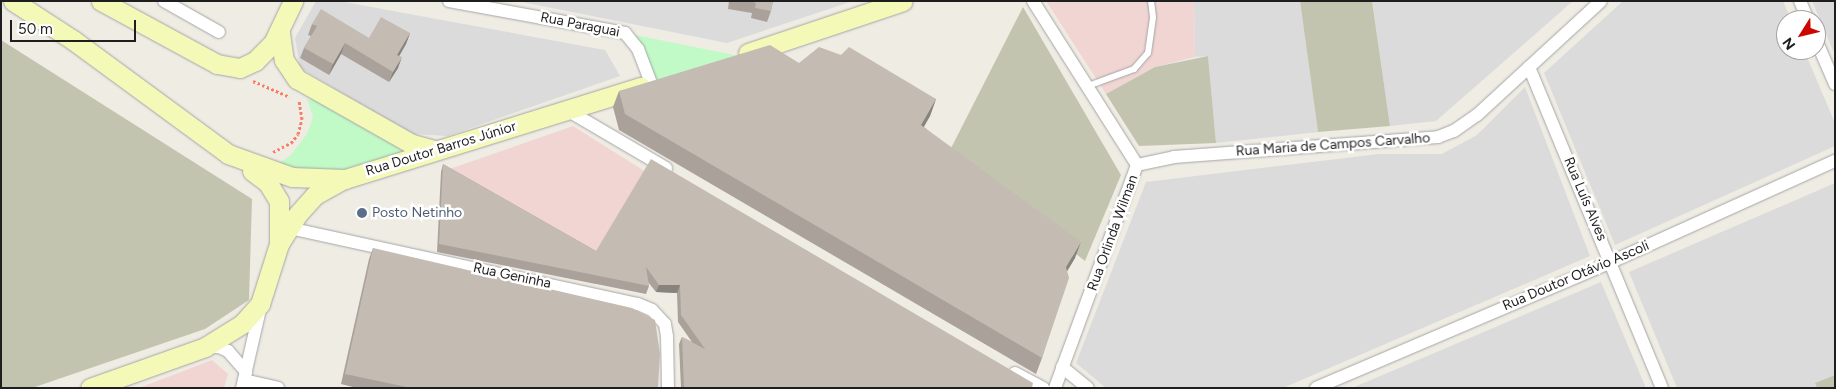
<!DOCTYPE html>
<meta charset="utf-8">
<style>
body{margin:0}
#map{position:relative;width:1836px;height:389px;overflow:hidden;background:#efece4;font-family:Figtree,sans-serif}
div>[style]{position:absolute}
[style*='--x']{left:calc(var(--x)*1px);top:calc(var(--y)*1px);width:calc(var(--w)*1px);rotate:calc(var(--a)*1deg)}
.residential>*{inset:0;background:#dcdbdb}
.commercial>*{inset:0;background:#f0d5d3}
.construction>*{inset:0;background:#c3c4af}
.park>*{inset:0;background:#c1f9c7}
.path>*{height:3px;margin-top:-1.5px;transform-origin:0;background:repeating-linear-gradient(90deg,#f97e6a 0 2.5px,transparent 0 5px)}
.roads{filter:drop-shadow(0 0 1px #a5a5a5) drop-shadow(0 0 1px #a5a5a5)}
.service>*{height:6px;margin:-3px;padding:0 3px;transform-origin:3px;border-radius:3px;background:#fff}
.minor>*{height:12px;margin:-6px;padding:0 6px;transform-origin:6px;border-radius:6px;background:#fff}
.secondary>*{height:19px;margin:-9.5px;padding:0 9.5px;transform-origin:9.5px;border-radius:9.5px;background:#f4f9b8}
.wall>*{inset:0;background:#a9a19a}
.shaded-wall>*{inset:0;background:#89837d}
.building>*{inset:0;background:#c4bbb3}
.dots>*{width:14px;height:14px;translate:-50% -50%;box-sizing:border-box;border:2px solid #fff;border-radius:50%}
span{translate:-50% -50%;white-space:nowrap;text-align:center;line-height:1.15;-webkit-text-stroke:5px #fff;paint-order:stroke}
.street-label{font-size:14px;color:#1e1e1e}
.service-label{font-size:14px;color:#4e5e75}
.left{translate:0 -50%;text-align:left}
.frame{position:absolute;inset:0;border:2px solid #1e1e1e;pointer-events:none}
.north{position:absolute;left:1776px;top:10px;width:50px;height:50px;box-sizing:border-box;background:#fff;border:1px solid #a5a5a5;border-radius:50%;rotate:234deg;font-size:14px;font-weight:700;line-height:20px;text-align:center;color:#1e1e1e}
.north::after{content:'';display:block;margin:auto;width:18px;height:22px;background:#cc0700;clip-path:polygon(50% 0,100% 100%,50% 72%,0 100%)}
.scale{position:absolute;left:10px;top:20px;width:126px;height:22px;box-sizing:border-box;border:2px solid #1e1e1e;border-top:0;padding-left:6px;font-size:15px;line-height:18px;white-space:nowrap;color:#1e1e1e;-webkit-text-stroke:4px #fff;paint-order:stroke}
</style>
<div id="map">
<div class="residential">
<div style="clip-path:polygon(316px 1px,339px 1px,605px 50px,620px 76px,448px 136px,412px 134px,300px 68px,295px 38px)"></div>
<div style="clip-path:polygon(517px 1px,853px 1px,727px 43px)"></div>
<div style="clip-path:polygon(1194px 1px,1300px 1px,1318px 132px,1216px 143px,1208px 56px,1195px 57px)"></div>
<div style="clip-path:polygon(1372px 1px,1573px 1px,1436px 121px,1390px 126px)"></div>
<div style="clip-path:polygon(1623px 1px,1783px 1px,1791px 20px,1786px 20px,1786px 50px,1804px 50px,1835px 123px,1835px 146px,1615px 245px,1544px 73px)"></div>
<div style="clip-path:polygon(1812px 1px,1835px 1px,1835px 55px)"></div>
<div style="clip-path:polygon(1525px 87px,1590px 256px,1283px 388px,1106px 388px,1076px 363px,1146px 182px,1379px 154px,1442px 154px,1477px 135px)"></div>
<div style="clip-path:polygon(1835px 183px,1835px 375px,1815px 383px,1817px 388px,1677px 388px,1629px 272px)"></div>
<div style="clip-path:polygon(1601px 282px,1646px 388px,1352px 388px)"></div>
</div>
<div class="commercial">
<div style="clip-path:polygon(1046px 1px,1194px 1px,1195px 57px,1155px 67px,1106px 94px)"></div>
<div style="clip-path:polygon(573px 126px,646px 172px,594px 259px,441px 172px)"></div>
<div style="clip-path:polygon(212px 360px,228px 374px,224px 388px,139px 388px)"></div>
</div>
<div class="construction">
<div style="clip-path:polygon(1300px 1px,1372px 1px,1390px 126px,1318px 132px)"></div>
<div style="clip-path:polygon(1023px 7px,1121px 175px,1085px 261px,948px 154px)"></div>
<div style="clip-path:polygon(1px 40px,252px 199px,249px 300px,205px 329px,32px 388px,1px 388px)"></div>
<div style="clip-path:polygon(1208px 56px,1216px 143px,1139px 146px,1106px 94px,1155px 67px)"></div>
<div style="clip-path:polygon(1835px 375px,1835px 388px,1817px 388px,1815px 383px)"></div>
</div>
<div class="park">
<div style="clip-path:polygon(625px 33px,739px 56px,651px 83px)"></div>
<div style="clip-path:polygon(307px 99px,324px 101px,413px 153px,337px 175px,271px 169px,291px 155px,307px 134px,313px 117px)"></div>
</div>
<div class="path">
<div style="--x:253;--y:81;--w:40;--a:23.4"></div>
<div style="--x:273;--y:152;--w:20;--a:-27"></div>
<div style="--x:291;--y:143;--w:11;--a:-52"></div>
<div style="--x:298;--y:134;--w:16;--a:-75"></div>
<div style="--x:302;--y:119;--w:19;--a:-99"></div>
</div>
<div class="roads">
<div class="service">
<div style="--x:1088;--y:86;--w:49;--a:-20.3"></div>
<div style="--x:1134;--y:69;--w:21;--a:-49"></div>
<div style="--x:1148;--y:53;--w:36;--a:-82"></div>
<div style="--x:1153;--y:17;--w:16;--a:-97"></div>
</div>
<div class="minor">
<div style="--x:164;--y:1;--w:63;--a:29.4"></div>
<div style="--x:449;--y:1;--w:179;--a:10.3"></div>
<div style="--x:625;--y:33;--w:21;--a:51"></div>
<div style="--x:638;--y:49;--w:36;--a:69"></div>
<div style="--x:1033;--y:1;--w:194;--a:57.6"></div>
<div style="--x:1137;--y:165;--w:238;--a:110.2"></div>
<div style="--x:1800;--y:1;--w:21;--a:67"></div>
<div style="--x:1816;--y:40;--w:48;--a:66.6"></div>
<div style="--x:1529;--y:67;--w:347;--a:67.5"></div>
<div style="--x:567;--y:110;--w:115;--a:30.4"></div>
<div style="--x:1137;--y:165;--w:38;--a:-12"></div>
<div style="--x:1174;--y:157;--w:265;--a:-4.3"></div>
<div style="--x:1438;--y:137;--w:17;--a:-21"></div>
<div style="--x:1454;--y:131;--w:28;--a:-35"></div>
<div style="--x:1477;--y:115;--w:168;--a:-42.6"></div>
<div style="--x:289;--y:228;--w:357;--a:12.3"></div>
<div style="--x:638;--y:304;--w:15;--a:23"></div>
<div style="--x:652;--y:310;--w:19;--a:47"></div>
<div style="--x:665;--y:324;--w:12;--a:81"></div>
<div style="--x:667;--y:336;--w:52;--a:88.9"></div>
<div style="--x:205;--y:347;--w:14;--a:0"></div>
<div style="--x:219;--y:347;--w:10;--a:24"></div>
<div style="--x:228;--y:351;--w:28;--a:49"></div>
<div style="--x:1062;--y:367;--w:33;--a:39"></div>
<div style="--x:1015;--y:373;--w:32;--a:28"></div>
<div style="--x:244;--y:380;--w:35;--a:13"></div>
<div style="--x:242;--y:388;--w:85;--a:-77.1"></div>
<div style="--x:1316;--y:388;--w:321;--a:-23.1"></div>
<div style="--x:1611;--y:262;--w:246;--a:-24.3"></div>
</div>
<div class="secondary">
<div style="--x:13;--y:1;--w:72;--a:33"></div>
<div style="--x:73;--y:40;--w:192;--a:36.3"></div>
<div style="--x:228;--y:154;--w:68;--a:19.8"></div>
<div style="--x:292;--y:177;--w:53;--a:2.2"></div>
<div style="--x:345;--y:179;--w:310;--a:-17.3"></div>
<div style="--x:101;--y:1;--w:132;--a:28.5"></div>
<div style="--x:217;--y:64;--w:23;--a:10"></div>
<div style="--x:240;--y:68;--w:17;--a:-25"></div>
<div style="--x:255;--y:61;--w:25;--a:-45"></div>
<div style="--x:273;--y:43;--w:47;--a:-64.5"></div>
<div style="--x:280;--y:33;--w:27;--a:82"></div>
<div style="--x:284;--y:60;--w:23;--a:56"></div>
<div style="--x:297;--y:79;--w:132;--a:29.5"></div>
<div style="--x:412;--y:144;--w:23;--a:15"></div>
<div style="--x:748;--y:53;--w:163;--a:-18.5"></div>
<div style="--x:252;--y:171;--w:20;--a:37"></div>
<div style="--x:268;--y:183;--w:21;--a:59"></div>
<div style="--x:279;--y:201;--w:43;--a:90"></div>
<div style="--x:90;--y:388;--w:122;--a:-19.6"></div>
<div style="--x:205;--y:347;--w:44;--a:-31.9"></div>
<div style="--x:242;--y:324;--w:27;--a:-48"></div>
<div style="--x:260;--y:304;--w:63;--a:-72.4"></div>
<div style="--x:279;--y:244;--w:34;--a:-58"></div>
<div style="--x:297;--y:215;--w:27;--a:-48"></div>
<div style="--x:315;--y:195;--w:31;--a:-29"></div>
</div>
</div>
<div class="wall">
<div style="clip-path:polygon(729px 1px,773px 1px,771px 11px,767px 22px,751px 18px,752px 13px,728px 9px)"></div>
<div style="clip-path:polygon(312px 24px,369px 38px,410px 33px,406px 44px,399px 56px,398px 68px,389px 82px,341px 54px,329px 75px,300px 58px,304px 48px,311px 36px,308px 35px)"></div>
<div style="clip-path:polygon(799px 63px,936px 99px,930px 116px,924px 127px,1075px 258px,1067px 271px,1042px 358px,1036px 374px,619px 130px,613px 107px,619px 91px)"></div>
<div style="clip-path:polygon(443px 164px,596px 251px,1032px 388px,681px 388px,679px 344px,682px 337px,692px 342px,678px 322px,677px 293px,656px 292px,648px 282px,649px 286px,646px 294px,437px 252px,441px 172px)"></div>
<div style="clip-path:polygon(373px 248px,658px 388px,357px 388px,341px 384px,369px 259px)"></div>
</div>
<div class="shaded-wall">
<div style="clip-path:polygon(410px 33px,406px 44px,394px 65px,397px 55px)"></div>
<div style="clip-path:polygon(345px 43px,341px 54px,329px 75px,333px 64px)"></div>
<div style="clip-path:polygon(402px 57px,398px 68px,389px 82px,393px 72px)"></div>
<div style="clip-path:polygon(936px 99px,930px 116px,915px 141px,921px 125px)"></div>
<div style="clip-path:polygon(1081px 242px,1075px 258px,1060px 283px,1066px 267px)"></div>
<div style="clip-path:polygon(659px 285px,680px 285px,677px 293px,656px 292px)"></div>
</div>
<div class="building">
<div style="clip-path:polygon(749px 1px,773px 1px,771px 11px,755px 8px,756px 3px)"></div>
<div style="clip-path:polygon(321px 9px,369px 38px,381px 17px,410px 33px,397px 55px,402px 57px,393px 72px,345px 43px,333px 64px,304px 48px,317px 26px,312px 24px)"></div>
<div style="clip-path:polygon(770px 45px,799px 63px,819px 47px,841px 55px,849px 47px,936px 99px,921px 125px,1081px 242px,1066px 267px,1069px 278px,1042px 358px,625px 114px,619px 91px)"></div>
<div style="clip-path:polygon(651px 159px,1033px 383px,1032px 388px,684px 388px,682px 337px,705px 349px,681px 315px,680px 285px,659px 285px,646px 267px,649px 286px,439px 244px,443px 164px,596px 251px)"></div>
<div style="clip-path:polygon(373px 248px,632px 308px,655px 320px,660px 354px,658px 388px,411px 388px,345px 374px)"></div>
</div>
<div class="dots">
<div style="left:362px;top:213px;background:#5c6f8a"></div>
</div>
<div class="street-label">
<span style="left:580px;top:25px;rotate:11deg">Rua Paraguai</span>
<span style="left:1333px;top:145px;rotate:-4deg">Rua Maria de Campos Carvalho</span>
<span style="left:441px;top:149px;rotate:-17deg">Rua Doutor Barros Júnior</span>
<span style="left:1585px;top:199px;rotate:67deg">Rua Luís Alves</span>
<span style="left:1113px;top:233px;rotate:-70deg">Rua Orlinda Wilman</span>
<span style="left:512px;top:276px;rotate:12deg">Rua Geninha</span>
<span style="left:1576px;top:276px;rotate:-23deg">Rua Doutor Otávio Ascoli</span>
</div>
<div class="service-label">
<span class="left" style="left:372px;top:213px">Posto Netinho</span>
</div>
<div class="frame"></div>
<div class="north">N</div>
<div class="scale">50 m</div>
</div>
